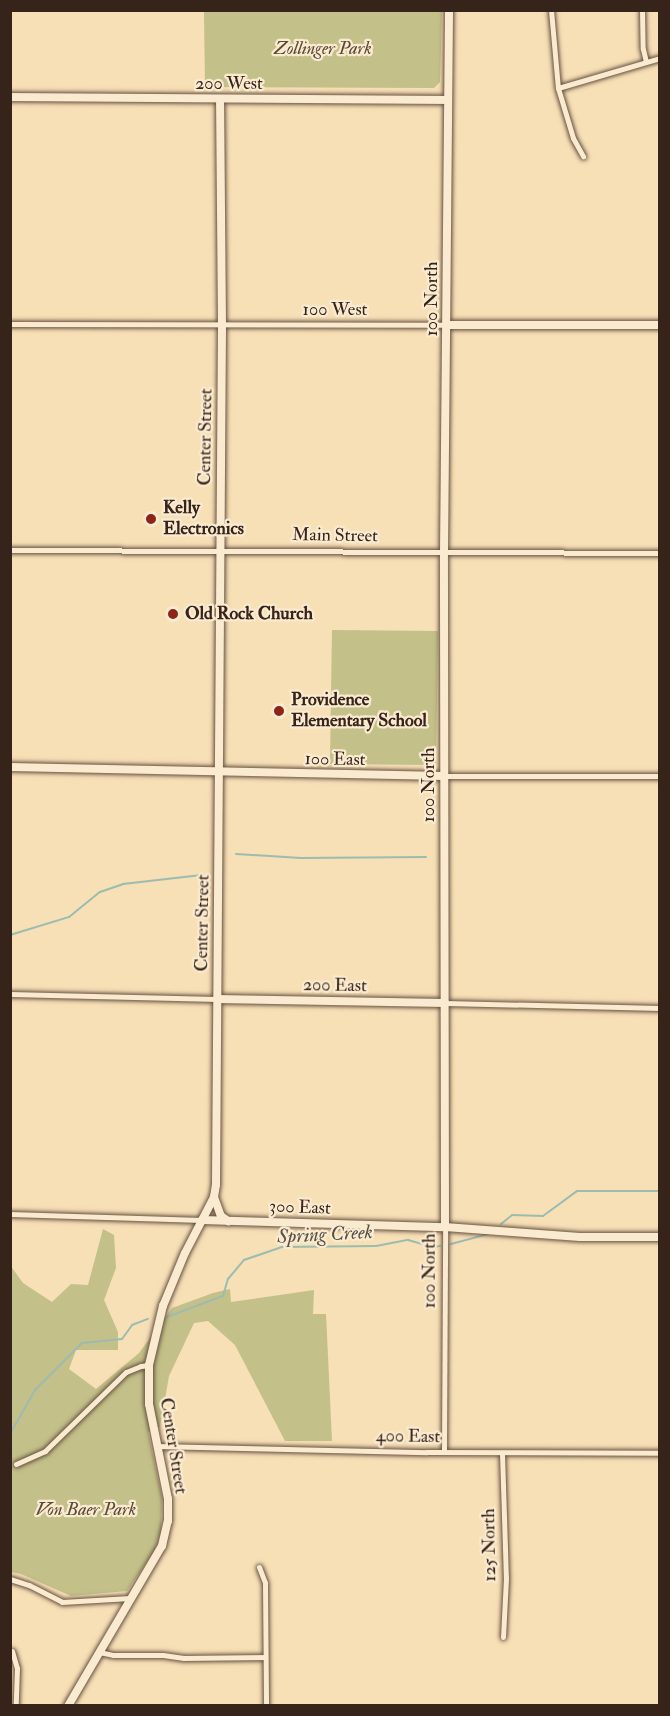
<!DOCTYPE html>
<style>
body{margin:0}
#map{position:relative;width:670px;height:1716px;overflow:hidden;background:#f7dfb6;font-family:"IM FELL Double Pica",serif}
div>[style]{position:absolute}
[style*='--x']{left:calc(var(--x)*1px);top:calc(var(--y)*1px);width:calc(var(--w)*1px);rotate:calc(var(--a)*1deg)}
.green>*{inset:0;background:#c3c089}
.stream>*{height:2px;margin:-1px;padding:0 1px;transform-origin:1px;border-radius:1px;background:#9dbcb0}
.roads{filter:drop-shadow(0 0 2px #665240) drop-shadow(0 0 2px #665240)}
.street>*{height:5px;margin:-2.5px;padding:0 2.5px;transform-origin:2.5px;border-radius:2.5px;background:#faead0}
.secondary>*{height:8px;margin:-4px;padding:0 4px;transform-origin:4px;border-radius:4px;background:#faead0}
.dots>*{width:16px;height:16px;translate:-50% -50%;box-sizing:border-box;border:3px solid #faead0;border-radius:50%}
span{translate:-50% -50%;white-space:nowrap;text-align:center;line-height:1.15;-webkit-text-stroke:4.5px #faead0;paint-order:stroke}
.park-label{font-size:18px;color:#594a35;font-style:italic}
.street-label{font-size:18px;color:#362319}
.poi-label{font-size:18px;color:#362319;font-weight:700}
.left{translate:0 -50%;text-align:left}
.water-label{font-size:20px;color:#555146;font-style:italic}
.frame{position:absolute;inset:0;border:12px solid #362319;pointer-events:none}
</style>
<div id="map">
<div class="green">
<div style="clip-path:polygon(204px 11px,442px 11px,440px 82px,434px 88px,205px 87px)"></div>
<div style="clip-path:polygon(332px 630px,438px 631px,436px 765px,330px 764px)"></div>
<div style="clip-path:polygon(103px 1229px,114px 1235px,116px 1268px,104px 1300px,118px 1332px,118px 1350px,76px 1350px,69px 1369px,96px 1389px,139px 1353px,172px 1308px,213px 1293px,230px 1289px,231px 1302px,314px 1290px,313px 1314px,326px 1314px,332px 1441px,285px 1441px,235px 1345px,208px 1321px,194px 1323px,169px 1376px,160px 1427px,148px 1432px,162px 1497px,161px 1531px,155px 1550px,127px 1591px,71px 1596px,21px 1574px,11px 1572px,10px 1265px,23px 1283px,52px 1302px,71px 1284px,88px 1285px)"></div>
</div>
<div class="stream">
<div style="--x:236;--y:854;--w:65;--a:3.5"></div>
<div style="--x:301;--y:858;--w:125;--a:-0.5"></div>
<div style="--x:10;--y:935;--w:62;--a:-17"></div>
<div style="--x:69;--y:917;--w:40;--a:-39"></div>
<div style="--x:100;--y:892;--w:24;--a:-19"></div>
<div style="--x:123;--y:884;--w:79;--a:-6.6"></div>
<div style="--x:501;--y:1224;--w:14;--a:-39"></div>
<div style="--x:512;--y:1215;--w:31;--a:2"></div>
<div style="--x:543;--y:1216;--w:42;--a:-36.3"></div>
<div style="--x:577;--y:1191;--w:82;--a:0"></div>
<div style="--x:451;--y:1244;--w:39;--a:-15"></div>
<div style="--x:167;--y:1317;--w:60;--a:-20.6"></div>
<div style="--x:223;--y:1296;--w:18;--a:-74"></div>
<div style="--x:228;--y:1279;--w:25;--a:-50"></div>
<div style="--x:244;--y:1260;--w:40;--a:-18.9"></div>
<div style="--x:282;--y:1247;--w:94;--a:-0.6"></div>
<div style="--x:376;--y:1246;--w:33;--a:-11"></div>
<div style="--x:408;--y:1240;--w:25;--a:16"></div>
<div style="--x:432;--y:1247;--w:8;--a:-7"></div>
<div style="--x:10;--y:1434;--w:51;--a:-60.4"></div>
<div style="--x:35;--y:1390;--w:66;--a:-45"></div>
<div style="--x:82;--y:1343;--w:40;--a:-5.7"></div>
<div style="--x:122;--y:1339;--w:17;--a:-54"></div>
<div style="--x:132;--y:1325;--w:17;--a:-21"></div>
</div>
<div class="roads">
<div class="street">
<div style="--x:551;--y:10;--w:78;--a:84.9"></div>
<div style="--x:558;--y:88;--w:52;--a:73.3"></div>
<div style="--x:573;--y:138;--w:21;--a:61"></div>
<div style="--x:642;--y:10;--w:39;--a:89"></div>
<div style="--x:643;--y:49;--w:13;--a:77"></div>
<div style="--x:558;--y:88;--w:106;--a:-16.4"></div>
<div style="--x:10;--y:324;--w:437;--a:0.1"></div>
<div style="--x:10;--y:550;--w:650;--a:0.26"></div>
<div style="--x:444;--y:776;--w:216;--a:0"></div>
<div style="--x:10;--y:994;--w:207;--a:1.4"></div>
<div style="--x:445;--y:1003;--w:215;--a:1.3"></div>
<div style="--x:10;--y:1214;--w:192;--a:1.8"></div>
<div style="--x:156;--y:1446;--w:271;--a:1.3"></div>
<div style="--x:427;--y:1452;--w:233;--a:0.2"></div>
<div style="--x:444;--y:1452;--w:225;--a:-89.7"></div>
<div style="--x:502;--y:1453;--w:125;--a:88.2"></div>
<div style="--x:506;--y:1578;--w:59;--a:92.9"></div>
<div style="--x:16;--y:1464;--w:32;--a:-24"></div>
<div style="--x:45;--y:1451;--w:113;--a:-44.3"></div>
<div style="--x:126;--y:1372;--w:16;--a:-22"></div>
<div style="--x:141;--y:1366;--w:8;--a:-7"></div>
<div style="--x:259;--y:1567;--w:17;--a:69"></div>
<div style="--x:265;--y:1583;--w:123;--a:89.5"></div>
<div style="--x:10;--y:1579;--w:20;--a:18"></div>
<div style="--x:29;--y:1585;--w:37;--a:27"></div>
<div style="--x:62;--y:1602;--w:68;--a:-3.4"></div>
<div style="--x:12;--y:1651;--w:18;--a:74"></div>
<div style="--x:17;--y:1668;--w:38;--a:92"></div>
<div style="--x:99;--y:1652;--w:14;--a:12"></div>
<div style="--x:113;--y:1655;--w:50;--a:0"></div>
<div style="--x:163;--y:1655;--w:21;--a:8"></div>
<div style="--x:184;--y:1658;--w:81;--a:-0.7"></div>
</div>
<div class="secondary">
<div style="--x:10;--y:97;--w:438;--a:0.4"></div>
<div style="--x:447;--y:325;--w:213;--a:0"></div>
<div style="--x:10;--y:767;--w:434;--a:1.2"></div>
<div style="--x:217;--y:999;--w:228;--a:1"></div>
<div style="--x:214;--y:1197;--w:20;--a:70"></div>
<div style="--x:221;--y:1216;--w:9;--a:36"></div>
<div style="--x:202;--y:1220;--w:243;--a:1.7"></div>
<div style="--x:445;--y:1227;--w:135;--a:4.2"></div>
<div style="--x:580;--y:1237;--w:80;--a:0"></div>
<div style="--x:445;--y:1227;--w:674;--a:-90.09"></div>
<div style="--x:444;--y:553;--w:543;--a:-89.47"></div>
<div style="--x:68;--y:1706;--w:186;--a:-59.6"></div>
<div style="--x:162;--y:1546;--w:26;--a:-77"></div>
<div style="--x:168;--y:1521;--w:22;--a:-90"></div>
<div style="--x:168;--y:1499;--w:97;--a:-101.3"></div>
<div style="--x:149;--y:1404;--w:39;--a:-90"></div>
<div style="--x:149;--y:1365;--w:61;--a:-76.7"></div>
<div style="--x:163;--y:1306;--w:57;--a:-67.5"></div>
<div style="--x:185;--y:1253;--w:63;--a:-62.6"></div>
<div style="--x:214;--y:1197;--w:12;--a:-81"></div>
<div style="--x:216;--y:1185;--w:860;--a:-89.6"></div>
<div style="--x:222;--y:325;--w:226;--a:-90.5"></div>
</div>
</div>
<div class="dots">
<div style="left:151px;top:519px;background:#8f2418"></div>
<div style="left:173px;top:614px;background:#8f2418"></div>
<div style="left:279px;top:711px;background:#8f2418"></div>
</div>
<div class="park-label">
<span style="left:323px;top:49px">Zollinger Park</span>
<span style="left:86px;top:1510px">Von Baer Park</span>
</div>
<div class="street-label">
<span style="left:229px;top:84px">200 West</span>
<span style="left:432px;top:299px;rotate:-90deg">100 North</span>
<span style="left:335px;top:310px">100 West</span>
<span style="left:206px;top:437px;rotate:-89deg">Center Street</span>
<span style="left:335px;top:536px;rotate:1deg">Main Street</span>
<span style="left:335px;top:760px;rotate:1deg">100 East</span>
<span style="left:429px;top:785px;rotate:-90deg">100 North</span>
<span style="left:203px;top:923px;rotate:-89deg">Center Street</span>
<span style="left:335px;top:986px;rotate:1deg">200 East</span>
<span style="left:300px;top:1208px;rotate:2deg">300 East</span>
<span style="left:430px;top:1271px;rotate:-90deg">100 North</span>
<span style="left:408px;top:1437px;rotate:1deg">400 East</span>
<span style="left:173px;top:1446px;rotate:81deg">Center Street</span>
<span style="left:490px;top:1545px;rotate:-91deg">125 North</span>
</div>
<div class="poi-label">
<span class="left" style="left:163px;top:519px">Kelly<br>Electronics</span>
<span class="left" style="left:185px;top:614px">Old Rock Church</span>
<span class="left" style="left:291px;top:711px">Providence<br>Elementary School</span>
</div>
<div class="water-label">
<span style="left:325px;top:1234px;rotate:-3deg">Spring Creek</span>
</div>
<div class="frame"></div>
</div>
